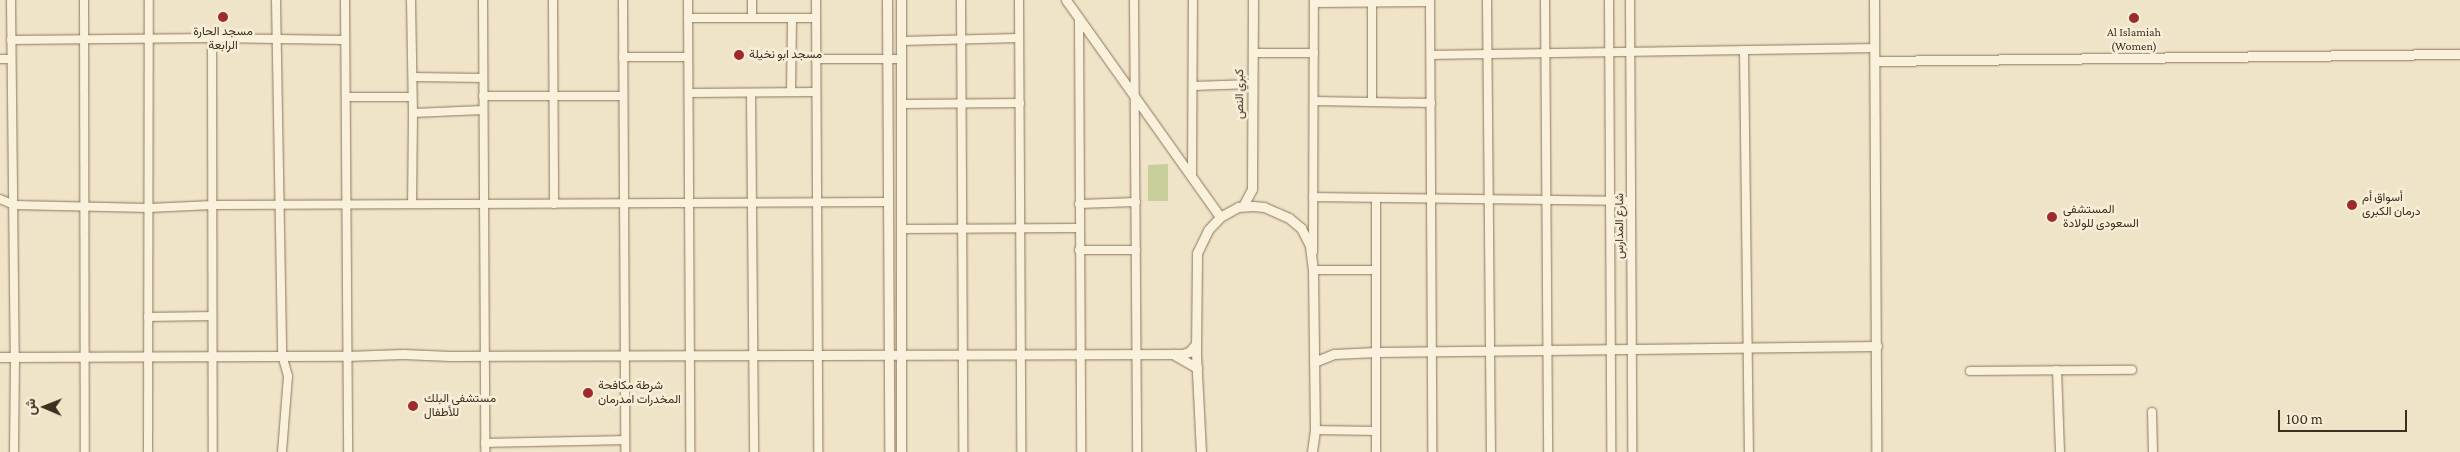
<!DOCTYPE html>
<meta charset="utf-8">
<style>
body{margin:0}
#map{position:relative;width:2460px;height:452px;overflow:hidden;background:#f0e4c8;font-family:"Crimson Pro",Vazirmatn,serif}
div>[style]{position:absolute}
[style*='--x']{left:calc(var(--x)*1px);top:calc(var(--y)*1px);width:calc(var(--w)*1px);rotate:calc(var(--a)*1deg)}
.green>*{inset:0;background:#c9cf9b}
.roads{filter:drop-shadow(0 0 1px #8d765c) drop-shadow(0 0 1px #8d765c)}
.minor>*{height:8px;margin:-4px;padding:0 4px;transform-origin:4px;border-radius:4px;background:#faf1dc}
.tertiary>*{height:9px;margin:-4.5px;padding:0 4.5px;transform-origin:4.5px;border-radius:4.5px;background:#faf1dc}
.dots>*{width:14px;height:14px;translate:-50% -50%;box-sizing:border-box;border:2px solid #f7eed8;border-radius:50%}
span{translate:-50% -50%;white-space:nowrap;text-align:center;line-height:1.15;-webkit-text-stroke:5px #f7eed8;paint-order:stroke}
.poi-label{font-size:12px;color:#3d2e20}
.left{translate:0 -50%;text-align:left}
.street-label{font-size:12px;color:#3d2e20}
.north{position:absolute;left:20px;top:382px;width:50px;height:50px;-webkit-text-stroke:4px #f7eed8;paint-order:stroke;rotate:271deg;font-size:14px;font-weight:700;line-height:20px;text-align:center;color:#3d2e20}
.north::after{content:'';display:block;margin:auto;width:18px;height:22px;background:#3d2e20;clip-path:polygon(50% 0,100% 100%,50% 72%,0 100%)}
.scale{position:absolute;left:2278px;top:410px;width:129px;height:22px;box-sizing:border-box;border:2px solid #3d2e20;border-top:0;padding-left:6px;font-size:15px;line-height:18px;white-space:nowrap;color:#3d2e20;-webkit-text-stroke:4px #f7eed8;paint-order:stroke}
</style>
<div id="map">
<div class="green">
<div style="clip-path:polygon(1168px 164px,1168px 201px,1148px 201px,1148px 165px)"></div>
</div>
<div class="roads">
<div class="minor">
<div style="--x:11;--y:0;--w:357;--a:89.4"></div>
<div style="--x:15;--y:357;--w:95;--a:90.6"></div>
<div style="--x:84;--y:0;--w:452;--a:89.9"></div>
<div style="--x:276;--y:0;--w:355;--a:89"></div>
<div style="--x:282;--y:355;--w:22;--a:74"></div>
<div style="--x:288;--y:376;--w:76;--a:94.5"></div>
<div style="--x:345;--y:0;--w:452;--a:89.6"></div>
<div style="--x:411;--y:0;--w:113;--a:89"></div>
<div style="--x:413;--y:113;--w:91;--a:90.6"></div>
<div style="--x:483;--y:0;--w:452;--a:89.7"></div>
<div style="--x:553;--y:0;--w:204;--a:89.7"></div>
<div style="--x:623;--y:0;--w:452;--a:89.7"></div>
<div style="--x:688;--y:0;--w:452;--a:89.7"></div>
<div style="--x:752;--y:0;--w:18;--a:90"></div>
<div style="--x:816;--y:0;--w:452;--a:89.7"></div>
<div style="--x:961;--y:0;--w:452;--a:89.7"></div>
<div style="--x:1019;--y:0;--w:452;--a:89.7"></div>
<div style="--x:1134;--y:0;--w:452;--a:89.6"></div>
<div style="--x:1430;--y:0;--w:452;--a:89.7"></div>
<div style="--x:1487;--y:0;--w:452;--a:89.5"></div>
<div style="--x:1545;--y:0;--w:452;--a:89.6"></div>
<div style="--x:1609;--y:0;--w:452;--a:89.7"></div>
<div style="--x:1630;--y:0;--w:452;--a:89.7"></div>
<div style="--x:1315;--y:3;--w:115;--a:-0.5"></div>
<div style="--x:688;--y:18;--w:128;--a:0"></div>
<div style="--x:1079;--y:19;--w:433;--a:89.7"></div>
<div style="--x:212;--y:38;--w:414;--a:89.9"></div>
<div style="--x:11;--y:40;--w:201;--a:-0.6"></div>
<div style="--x:212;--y:38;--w:133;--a:0.9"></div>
<div style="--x:902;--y:41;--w:117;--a:-1.5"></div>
<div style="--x:1744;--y:50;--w:402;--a:89.3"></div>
<div style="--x:1253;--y:53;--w:61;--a:0"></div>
<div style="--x:1431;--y:55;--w:444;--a:-0.9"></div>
<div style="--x:623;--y:57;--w:65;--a:0"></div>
<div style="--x:0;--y:59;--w:11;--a:0"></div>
<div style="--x:816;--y:59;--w:86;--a:0"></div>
<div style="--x:413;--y:77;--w:70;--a:0.8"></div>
<div style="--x:1193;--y:86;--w:60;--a:-1.9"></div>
<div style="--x:791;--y:92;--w:74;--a:-89.2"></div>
<div style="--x:689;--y:93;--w:127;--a:-0.5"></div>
<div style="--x:751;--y:93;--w:359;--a:89.5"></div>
<div style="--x:483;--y:96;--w:140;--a:0"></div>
<div style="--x:347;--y:97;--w:65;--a:0"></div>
<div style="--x:1314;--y:101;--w:117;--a:1"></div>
<div style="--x:1372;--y:102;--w:102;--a:-90"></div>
<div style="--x:902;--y:104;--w:118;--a:-0.5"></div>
<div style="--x:413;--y:113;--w:70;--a:-2.5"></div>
<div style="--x:1192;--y:177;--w:177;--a:-89.7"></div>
<div style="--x:1313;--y:197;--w:318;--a:0.7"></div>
<div style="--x:1376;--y:198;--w:254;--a:90"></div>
<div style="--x:0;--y:199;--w:15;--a:23"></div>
<div style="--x:14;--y:205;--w:135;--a:1.3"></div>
<div style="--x:149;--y:208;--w:64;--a:-2.7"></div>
<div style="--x:213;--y:205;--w:675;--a:-0.25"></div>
<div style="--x:1079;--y:204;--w:57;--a:-2"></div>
<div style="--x:902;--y:229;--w:176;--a:-0.3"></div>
<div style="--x:1079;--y:250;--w:57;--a:0"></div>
<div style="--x:1313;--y:252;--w:252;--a:-89.8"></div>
<div style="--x:1313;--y:270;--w:63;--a:0"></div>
<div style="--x:148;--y:317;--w:64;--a:-0.9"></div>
<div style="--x:2057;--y:370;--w:82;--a:87.9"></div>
<div style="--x:1970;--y:371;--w:162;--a:-0.4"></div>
<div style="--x:2152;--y:412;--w:40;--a:88.6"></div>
<div style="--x:1315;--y:430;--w:61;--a:0.9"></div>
<div style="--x:485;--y:443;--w:140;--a:-1.2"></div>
<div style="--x:148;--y:452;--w:452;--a:-89.9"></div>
</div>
<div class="tertiary">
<div style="--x:887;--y:0;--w:452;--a:89.7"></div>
<div style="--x:1066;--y:0;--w:266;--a:54.6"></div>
<div style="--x:1874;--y:0;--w:452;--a:89.7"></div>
<div style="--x:1875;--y:61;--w:585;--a:-0.69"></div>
<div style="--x:1243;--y:206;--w:19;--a:-62"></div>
<div style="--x:1252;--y:189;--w:189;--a:-89.7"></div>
<div style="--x:1173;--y:354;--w:28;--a:30"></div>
<div style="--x:0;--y:357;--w:346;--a:-0.2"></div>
<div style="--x:346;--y:356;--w:57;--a:-2"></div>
<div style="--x:403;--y:354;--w:47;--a:2.4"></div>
<div style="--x:450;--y:356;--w:732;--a:-0.16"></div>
<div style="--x:1182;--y:354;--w:7;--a:-16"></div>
<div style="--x:1189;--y:352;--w:11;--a:-49"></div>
<div style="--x:1314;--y:362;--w:22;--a:-22"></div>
<div style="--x:1334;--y:354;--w:42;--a:-2.7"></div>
<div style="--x:1376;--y:352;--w:501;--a:-0.69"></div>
<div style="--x:901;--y:452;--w:452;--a:-90"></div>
<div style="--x:1201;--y:452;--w:100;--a:-92.9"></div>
<div style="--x:1196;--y:352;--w:99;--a:-89.4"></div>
<div style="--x:1197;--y:253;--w:25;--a:-64"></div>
<div style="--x:1208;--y:230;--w:18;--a:-47"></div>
<div style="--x:1220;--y:217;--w:21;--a:-29"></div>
<div style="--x:1238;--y:207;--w:15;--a:-4"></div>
<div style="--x:1253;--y:206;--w:11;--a:5"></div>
<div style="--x:1264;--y:207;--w:27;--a:24"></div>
<div style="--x:1289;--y:218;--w:16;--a:40"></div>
<div style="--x:1301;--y:228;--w:20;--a:63"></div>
<div style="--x:1310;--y:246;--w:24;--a:83"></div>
<div style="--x:1313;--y:270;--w:160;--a:89.3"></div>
<div style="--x:1315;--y:430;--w:22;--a:98"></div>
</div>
</div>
<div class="dots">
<div style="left:223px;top:17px;background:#9e2a2b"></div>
<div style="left:2134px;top:18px;background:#9e2a2b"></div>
<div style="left:739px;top:55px;background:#9e2a2b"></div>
<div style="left:2352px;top:205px;background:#9e2a2b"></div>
<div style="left:2052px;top:217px;background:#9e2a2b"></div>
<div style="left:588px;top:393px;background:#9e2a2b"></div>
<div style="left:413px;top:406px;background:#9e2a2b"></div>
</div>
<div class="poi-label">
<span style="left:223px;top:39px">مسجد الحارة<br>الرابعة</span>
<span style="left:2134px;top:40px">Al Islamiah<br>(Women)</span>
<span class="left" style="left:749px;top:55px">مسجد ابو نخيلة</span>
<span class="left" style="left:2362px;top:205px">أسواق أم<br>درمان الكبرى</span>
<span class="left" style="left:2063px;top:217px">المستشفى<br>السعودى للولادة</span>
<span class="left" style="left:598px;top:393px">شرطة مكافحة<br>المخدرات امدرمان</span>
<span class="left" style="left:424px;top:406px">مستشفى البلك<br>للأطفال</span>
</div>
<div class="street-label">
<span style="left:1240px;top:94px;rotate:-90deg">كبري النص</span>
<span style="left:1620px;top:226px;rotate:-90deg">شارع المدارس</span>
</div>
<div class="north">ش</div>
<div class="scale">100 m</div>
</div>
